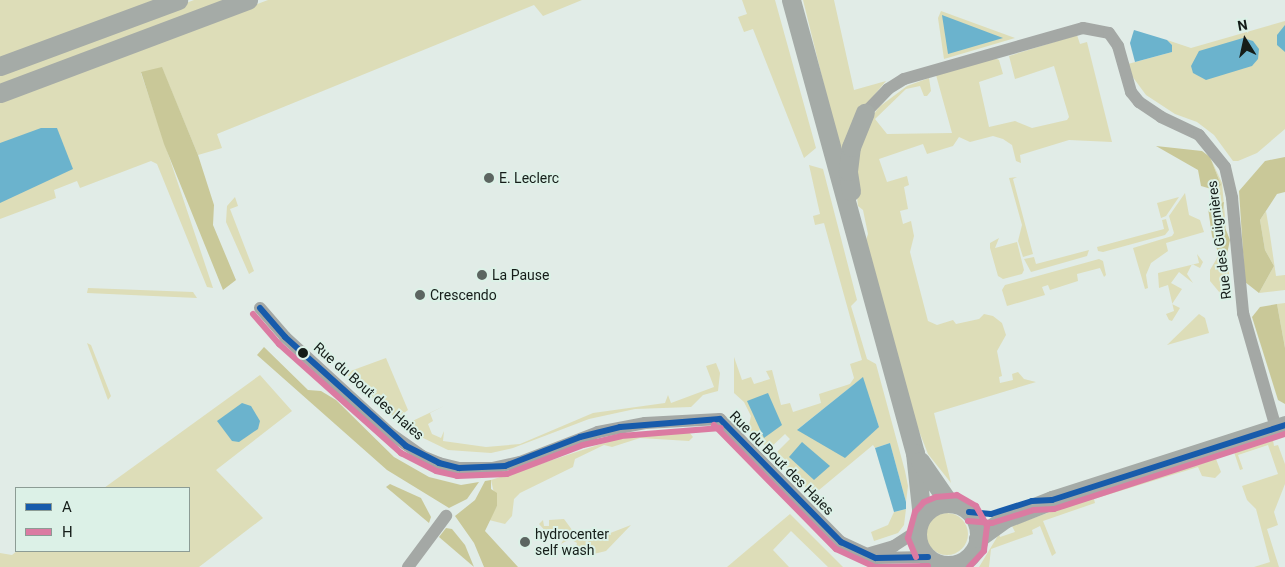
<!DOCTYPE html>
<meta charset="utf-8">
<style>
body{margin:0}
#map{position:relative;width:1285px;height:567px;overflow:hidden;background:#e1ece7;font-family:Roboto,sans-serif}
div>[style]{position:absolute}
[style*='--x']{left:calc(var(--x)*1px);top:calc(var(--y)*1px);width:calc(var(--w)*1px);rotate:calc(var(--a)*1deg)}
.green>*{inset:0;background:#ddddb8}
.round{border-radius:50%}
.forest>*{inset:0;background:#c9c898}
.water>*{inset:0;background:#6bb3cd}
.minor>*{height:12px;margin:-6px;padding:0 6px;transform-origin:6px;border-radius:6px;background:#a4a8a5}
.primary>*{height:19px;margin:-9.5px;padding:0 9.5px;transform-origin:9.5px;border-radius:9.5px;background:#a5aba7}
.primary>.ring{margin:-9.5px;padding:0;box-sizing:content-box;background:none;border:19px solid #a5aba7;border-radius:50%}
.bus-1>*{height:6px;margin:-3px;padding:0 3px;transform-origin:3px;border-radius:3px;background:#175bab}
.bus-2>*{height:6px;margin:-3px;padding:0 3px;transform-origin:3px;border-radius:3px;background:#db7ba2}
.dots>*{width:14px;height:14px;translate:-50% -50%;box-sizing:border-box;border:2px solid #dcf1e7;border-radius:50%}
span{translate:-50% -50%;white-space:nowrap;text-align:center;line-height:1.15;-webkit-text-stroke:4px #dcf1e7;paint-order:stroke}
.poi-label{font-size:14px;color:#151d19}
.left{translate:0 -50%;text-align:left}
.street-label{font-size:14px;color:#151d19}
.legend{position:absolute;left:15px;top:487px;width:175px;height:65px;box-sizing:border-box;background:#dcf1e7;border:1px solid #8c9c95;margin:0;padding:6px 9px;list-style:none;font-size:15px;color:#151d19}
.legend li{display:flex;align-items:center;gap:10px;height:25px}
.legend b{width:25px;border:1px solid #8c9c95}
.north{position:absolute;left:1220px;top:15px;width:50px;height:50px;-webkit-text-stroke:4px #dcf1e7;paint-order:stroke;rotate:350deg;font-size:14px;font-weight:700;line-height:20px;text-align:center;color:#151d19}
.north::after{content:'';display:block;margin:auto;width:18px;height:22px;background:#151d19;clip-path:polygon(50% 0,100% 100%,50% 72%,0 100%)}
</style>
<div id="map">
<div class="green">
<div style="clip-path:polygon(0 0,156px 0,0 59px)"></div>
<div style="clip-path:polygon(194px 0,230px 0,0 86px,0 74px)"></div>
<div style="clip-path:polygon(268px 0,582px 0,543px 16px,534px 5px,217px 134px,222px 148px,198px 155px,162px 68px,141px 73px,213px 288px,207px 287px,157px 164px,151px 161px,80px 188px,77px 181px,54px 190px,56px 198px,0 219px,0 101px)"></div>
<div style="clip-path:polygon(742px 0,775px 0,816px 148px,804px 158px,753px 29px,744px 32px,738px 17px,747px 14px)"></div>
<div style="clip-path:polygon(803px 0,834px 0,854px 90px,886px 81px,861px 111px,844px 166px)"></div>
<div style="clip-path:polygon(941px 11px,1015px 38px,944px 59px,938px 18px)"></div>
<div style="clip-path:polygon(1285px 21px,1285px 129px,1257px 153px,1238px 161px,1233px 161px,1214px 135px,1197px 122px,1175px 114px,1146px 95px,1132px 76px,1128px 64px,1172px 52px,1172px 45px,1167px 40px,1191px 48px)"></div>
<div style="clip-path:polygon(1077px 35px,1080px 44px,1087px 42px,1112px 142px,1069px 140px,1020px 155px,1021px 163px,1016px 161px,1012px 145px,1003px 139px,993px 136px,970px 142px,959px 137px,953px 146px,927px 154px,923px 144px,879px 159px,887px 182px,907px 176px,909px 185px,904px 187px,908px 209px,900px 211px,903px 224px,911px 221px,914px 236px,910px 252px,928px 321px,937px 325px,953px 320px,956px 324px,979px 319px,984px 314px,993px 316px,1002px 323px,1006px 335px,997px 351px,1002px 376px,999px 377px,1000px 383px,1013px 380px,1012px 374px,1018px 372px,1024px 379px,1036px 382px,934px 413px,951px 483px,928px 454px,917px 426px,866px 240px,868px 234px,863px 210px,858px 206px,854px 171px,856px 156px,868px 122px,879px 107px,907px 86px,929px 78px,931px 91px,927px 96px,924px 96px,920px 86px,906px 89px,875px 119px,887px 134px,952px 133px,936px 75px,995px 58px,999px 60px,1003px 74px,979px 82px,989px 127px,1015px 121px,1032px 128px,1067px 120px,1069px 117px,1054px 66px,1015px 79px,1009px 56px)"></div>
<div style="clip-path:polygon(1210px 157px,1222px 183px,1226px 229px,1222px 220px,1224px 203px,1215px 206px,1211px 189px,1221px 185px)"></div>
<div style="clip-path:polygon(evenodd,809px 165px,823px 169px,857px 300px,851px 306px,867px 359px,876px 364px,905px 471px,908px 486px,906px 502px,890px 443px,875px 448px,873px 445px,813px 495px,774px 455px,790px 439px,785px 434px,769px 449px,748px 430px,751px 416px,744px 402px,734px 393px,734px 357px,742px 380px,751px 377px,754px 384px,770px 379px,766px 371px,772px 370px,781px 405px,790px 403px,793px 412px,821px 403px,819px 394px,850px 384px,854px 378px,850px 364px,862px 360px,824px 223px,815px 225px,813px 216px,820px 214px,809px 165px,862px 378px,879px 427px,798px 430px,798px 429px,862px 378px)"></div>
<div style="clip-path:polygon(1017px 177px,1013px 179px,1033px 254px,1023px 257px,1018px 241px,1022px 225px,1009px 178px)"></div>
<div style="clip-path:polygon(1185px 193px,1189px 215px,1200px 220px,1204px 232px,1166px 243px,1168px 251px,1151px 263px,1146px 275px,1148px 288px,1145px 289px,1133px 248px,1172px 236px,1174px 233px,1169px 216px)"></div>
<div style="clip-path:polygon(235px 197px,238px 206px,230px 209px,254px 271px,249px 274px,226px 222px,227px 206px)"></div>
<div style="clip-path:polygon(1179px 197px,1166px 216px,1161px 218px,1157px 203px)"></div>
<div style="clip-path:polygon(1266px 211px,1270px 235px,1276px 276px,1285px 275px,1285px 290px,1259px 293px,1274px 266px,1265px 250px,1260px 220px)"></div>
<div style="clip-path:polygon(1166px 219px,1169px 230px,1165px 235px,1103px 252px,1098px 251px,1097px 247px,1164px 229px,1162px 220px)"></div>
<div style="clip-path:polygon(999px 238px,995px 248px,1017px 242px,1024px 270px,1022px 274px,1003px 279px,998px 276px,990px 248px,990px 243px)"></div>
<div style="clip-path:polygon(1089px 250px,1087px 256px,1031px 272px,1024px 259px,1034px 257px,1036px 264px)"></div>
<div style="clip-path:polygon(1220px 253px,1227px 254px,1231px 293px,1220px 293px,1210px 281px,1210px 270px)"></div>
<div style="clip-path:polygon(1197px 254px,1203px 262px,1200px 268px,1192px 264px,1187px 274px,1193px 283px,1179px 272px,1171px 283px,1182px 289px,1172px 304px,1180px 308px,1172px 321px,1169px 320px,1166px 314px,1174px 311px,1168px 285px,1159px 288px,1158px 273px,1199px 263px)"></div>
<div style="clip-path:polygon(1099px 259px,1103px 261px,1106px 275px,1104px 277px,1100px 268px,1077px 274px,1078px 281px,1050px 290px,1048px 285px,1042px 287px,1045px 295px,1007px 306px,1002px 290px,1005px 285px)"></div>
<div style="clip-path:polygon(88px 288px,193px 292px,197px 298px,87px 293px)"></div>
<div style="clip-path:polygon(1285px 303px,1285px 348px,1277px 304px)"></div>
<div style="clip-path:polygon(1199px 314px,1205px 318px,1209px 333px,1167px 345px)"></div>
<div style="clip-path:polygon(87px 343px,91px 345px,111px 396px,108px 400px)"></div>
<div style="clip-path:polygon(386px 358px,408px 410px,396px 419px,345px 373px)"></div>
<div style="clip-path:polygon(716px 363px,720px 373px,718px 391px,703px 395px,691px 407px,635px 409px,589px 419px,513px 448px,491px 453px,448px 450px,419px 436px,404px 425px,444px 406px,430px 413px,433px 421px,428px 424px,432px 434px,441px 438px,444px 431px,443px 441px,486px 447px,520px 444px,593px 413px,665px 403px,668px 395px,671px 403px,714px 387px,706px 366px)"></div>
<div style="clip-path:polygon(260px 375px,292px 411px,216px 470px,263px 518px,199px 567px,0 567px,0 553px,12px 555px,17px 551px,189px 551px,189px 488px,104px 488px)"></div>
<div style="clip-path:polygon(663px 432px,689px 432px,693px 437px,689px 441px,640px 438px,612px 447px,604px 445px,575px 459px,573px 467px,520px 493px,514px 499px,512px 516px,505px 524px,489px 520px,497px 506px,491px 480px,613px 440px)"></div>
<div style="clip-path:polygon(1273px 440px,1274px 446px,1278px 445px,1285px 464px,1285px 484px,1274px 512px,1278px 525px,1267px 529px,1279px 567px,1254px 567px,1270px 562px,1256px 509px,1247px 500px,1242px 486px,1278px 474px,1268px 445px,1238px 455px,1243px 469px,1240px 470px,1234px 452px)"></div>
<div style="clip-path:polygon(1216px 459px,1221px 472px,1215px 478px,1202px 476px,1198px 467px,1094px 499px,1095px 503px,1043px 521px,1056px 553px,1052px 556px,1040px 526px,1032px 530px,1033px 534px,991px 549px,989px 567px,979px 567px,999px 534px,1000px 537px,1015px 532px,1012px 526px,1061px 508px)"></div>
<div style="clip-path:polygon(906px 509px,904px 525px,898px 533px,874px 541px,871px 532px,888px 525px,894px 512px)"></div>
<div class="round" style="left:926px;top:513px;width:42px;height:42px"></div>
<div style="clip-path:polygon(790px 514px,843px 567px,828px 567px,791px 531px,773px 550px,789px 567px,727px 567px)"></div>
<div style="clip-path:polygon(564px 519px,578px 538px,587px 542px,631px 525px,606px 551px,581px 557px,575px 550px,577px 543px,570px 539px,561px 544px,565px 537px,556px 527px,548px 534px,539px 524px,543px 520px,544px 526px,549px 526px,549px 520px)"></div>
</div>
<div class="forest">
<div style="clip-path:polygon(162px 67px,198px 155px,214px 205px,213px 225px,236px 280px,223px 290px,164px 144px,141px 72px)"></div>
<div style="clip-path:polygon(1156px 146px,1202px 151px,1210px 157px,1221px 185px,1215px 190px,1201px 186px,1198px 170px)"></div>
<div style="clip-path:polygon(1285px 157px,1285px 192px,1277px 194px,1260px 220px,1265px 250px,1274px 266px,1259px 293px,1245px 282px,1239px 191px,1265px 161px)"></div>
<div style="clip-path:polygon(1224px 202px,1222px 220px,1230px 240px,1227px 254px,1218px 252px,1212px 236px,1208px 208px)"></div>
<div style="clip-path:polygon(1277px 304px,1285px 348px,1285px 404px,1278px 400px,1252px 317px,1260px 307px)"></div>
<div style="clip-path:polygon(264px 347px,308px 390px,321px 391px,336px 400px,394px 457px,429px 477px,461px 485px,479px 482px,467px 499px,449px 508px,387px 470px,257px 355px)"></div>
<div style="clip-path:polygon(491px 480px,491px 489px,497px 493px,497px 506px,485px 531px,518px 567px,484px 567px,474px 543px,455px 516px,475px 500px,485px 481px)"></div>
<div style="clip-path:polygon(390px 484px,421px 498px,431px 517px,429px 523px,386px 487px)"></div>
<div style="clip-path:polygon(446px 528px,452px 529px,465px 545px,474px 567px,439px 537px)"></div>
</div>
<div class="water">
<div style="clip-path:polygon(942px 15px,1003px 38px,948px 54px)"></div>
<div style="clip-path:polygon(1285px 25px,1285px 52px,1277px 45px,1277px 35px)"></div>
<div style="clip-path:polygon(1134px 30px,1167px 40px,1172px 45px,1172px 52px,1135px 62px,1130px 43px)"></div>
<div style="clip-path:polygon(1243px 38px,1253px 41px,1259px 49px,1258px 59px,1252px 66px,1206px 80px,1193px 73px,1191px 66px,1199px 51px)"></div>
<div style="clip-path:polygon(41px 128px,57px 128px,73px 169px,0 203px,0 143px)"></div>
<div style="clip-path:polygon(863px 377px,879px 427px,845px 458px,797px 430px)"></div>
<div style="clip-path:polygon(768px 393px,782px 425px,764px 438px,747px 401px)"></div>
<div style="clip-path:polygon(242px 403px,251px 406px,260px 421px,258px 429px,239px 442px,232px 441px,217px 421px)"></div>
<div style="clip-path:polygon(802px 442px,830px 466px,814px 480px,789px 457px)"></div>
<div style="clip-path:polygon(890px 443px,906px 502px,906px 509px,894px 512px,875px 448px)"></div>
</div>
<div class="minor">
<div style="--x:865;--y:113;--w:33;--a:-46"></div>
<div style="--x:888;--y:89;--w:19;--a:-32"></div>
<div style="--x:904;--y:79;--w:186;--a:-15.9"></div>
<div style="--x:1083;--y:28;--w:26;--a:11"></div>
<div style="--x:1109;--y:33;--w:16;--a:55"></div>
<div style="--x:1118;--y:46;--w:48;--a:74.2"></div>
<div style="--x:1131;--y:92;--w:13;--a:51"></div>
<div style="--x:1139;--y:102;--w:27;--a:34"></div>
<div style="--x:1161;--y:117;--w:42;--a:25.3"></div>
<div style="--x:1199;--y:135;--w:41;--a:50.9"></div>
<div style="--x:1225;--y:167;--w:32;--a:77"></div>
<div style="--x:1232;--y:198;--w:116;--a:84.5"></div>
<div style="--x:1243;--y:313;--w:120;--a:74"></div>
<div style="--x:260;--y:308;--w:38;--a:49"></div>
<div style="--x:285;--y:337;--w:144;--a:42.5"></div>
<div style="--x:391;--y:434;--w:38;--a:35"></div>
<div style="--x:422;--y:456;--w:18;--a:22"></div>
<div style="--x:439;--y:463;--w:21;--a:14"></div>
<div style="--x:459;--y:468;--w:33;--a:0"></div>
<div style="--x:492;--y:468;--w:29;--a:-12"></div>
<div style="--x:520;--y:462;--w:84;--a:-21"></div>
<div style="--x:598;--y:432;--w:48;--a:-10.8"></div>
<div style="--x:645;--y:423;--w:75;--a:-3.1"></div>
<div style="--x:720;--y:419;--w:173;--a:45.5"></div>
<div style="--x:841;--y:542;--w:38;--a:25"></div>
<div style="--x:876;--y:558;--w:52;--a:-1.1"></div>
<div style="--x:870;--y:553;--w:25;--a:-16"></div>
<div style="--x:894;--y:546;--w:27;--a:-33"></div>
<div style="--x:408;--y:567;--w:64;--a:-53.3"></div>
</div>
<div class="primary">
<div style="--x:791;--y:0;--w:470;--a:74.7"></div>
<div style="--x:915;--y:453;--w:64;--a:83.8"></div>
<div style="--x:0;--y:66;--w:190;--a:-20.3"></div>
<div style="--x:0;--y:93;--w:265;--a:-20.6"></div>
<div style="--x:851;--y:191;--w:20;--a:-99"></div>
<div style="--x:848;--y:171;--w:24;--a:-83"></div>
<div style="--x:851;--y:147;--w:37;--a:-68"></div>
<div style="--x:920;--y:461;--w:51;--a:55.4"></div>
<div class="ring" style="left:917px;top:503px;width:43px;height:43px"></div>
<div style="--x:978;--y:538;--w:32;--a:-36"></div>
<div style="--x:1004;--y:519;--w:52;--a:-21.6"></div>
<div style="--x:1052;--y:500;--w:245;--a:-17.8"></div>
</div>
<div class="bus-1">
<div style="--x:260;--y:308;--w:38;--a:49"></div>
<div style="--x:285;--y:337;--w:163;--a:42"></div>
<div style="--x:406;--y:446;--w:37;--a:27"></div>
<div style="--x:439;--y:463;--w:21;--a:14"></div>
<div style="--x:459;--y:468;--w:46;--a:-2.5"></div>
<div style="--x:505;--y:466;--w:80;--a:-21.1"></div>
<div style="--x:580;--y:437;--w:41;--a:-14"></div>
<div style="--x:620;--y:427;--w:100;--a:-4.6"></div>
<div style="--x:720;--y:419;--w:173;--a:45.5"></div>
<div style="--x:841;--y:542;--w:38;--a:25"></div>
<div style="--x:876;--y:558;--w:52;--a:-1.1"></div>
<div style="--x:969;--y:512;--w:22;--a:5"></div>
<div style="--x:991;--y:514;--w:43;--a:-17.6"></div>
<div style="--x:1032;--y:501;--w:20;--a:-3"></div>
<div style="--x:1052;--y:500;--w:245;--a:-17.8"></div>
</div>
<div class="bus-2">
<div style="--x:253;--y:314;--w:40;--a:49"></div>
<div style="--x:279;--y:344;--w:164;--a:41.8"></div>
<div style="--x:401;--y:453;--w:39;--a:27"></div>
<div style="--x:436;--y:471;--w:22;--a:13"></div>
<div style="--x:457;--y:476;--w:50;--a:-2.3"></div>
<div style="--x:507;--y:474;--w:81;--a:-20.9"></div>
<div style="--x:583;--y:445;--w:39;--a:-13"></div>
<div style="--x:621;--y:436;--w:100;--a:-4.6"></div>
<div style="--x:714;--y:425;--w:174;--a:45.5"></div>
<div style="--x:836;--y:549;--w:43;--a:24.8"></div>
<div style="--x:875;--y:567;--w:53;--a:-1.1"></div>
<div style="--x:968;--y:521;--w:24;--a:5"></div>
<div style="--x:992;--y:523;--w:44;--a:-17.2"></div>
<div style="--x:1034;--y:510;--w:20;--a:-3"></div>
<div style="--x:1054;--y:509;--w:243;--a:-18"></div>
<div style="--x:916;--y:557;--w:21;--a:-113"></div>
<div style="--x:908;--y:538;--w:27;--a:-75"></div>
<div style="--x:915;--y:512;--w:13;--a:-48"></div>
<div style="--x:924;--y:502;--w:13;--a:-23"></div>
<div style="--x:936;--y:497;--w:21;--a:-5"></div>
<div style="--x:957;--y:495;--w:22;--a:30"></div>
<div style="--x:976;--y:506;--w:23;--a:61"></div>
<div style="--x:987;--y:526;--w:25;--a:97"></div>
<div style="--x:984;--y:551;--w:22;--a:133"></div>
</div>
<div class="dots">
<div style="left:489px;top:178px;background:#5c6561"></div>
<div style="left:482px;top:275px;background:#5c6561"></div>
<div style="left:420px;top:295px;background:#5c6561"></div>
<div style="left:303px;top:353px;background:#151d19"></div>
<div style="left:525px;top:542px;background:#5c6561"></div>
</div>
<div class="poi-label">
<span class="left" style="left:499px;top:178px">E. Leclerc</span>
<span class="left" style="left:492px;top:275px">La Pause</span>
<span class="left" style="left:430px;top:295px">Crescendo</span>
<span class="left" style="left:535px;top:542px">hydrocenter<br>self wash</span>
</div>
<div class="street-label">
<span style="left:1219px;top:240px;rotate:-97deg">Rue des Guignières</span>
<span style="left:369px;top:391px;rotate:41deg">Rue du Bout des Haies</span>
<span style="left:782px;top:463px;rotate:45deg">Rue du Bout des Haies</span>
</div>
<ul class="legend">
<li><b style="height:6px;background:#175bab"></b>A</li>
<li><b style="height:6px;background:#db7ba2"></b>H</li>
</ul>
<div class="north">N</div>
</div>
